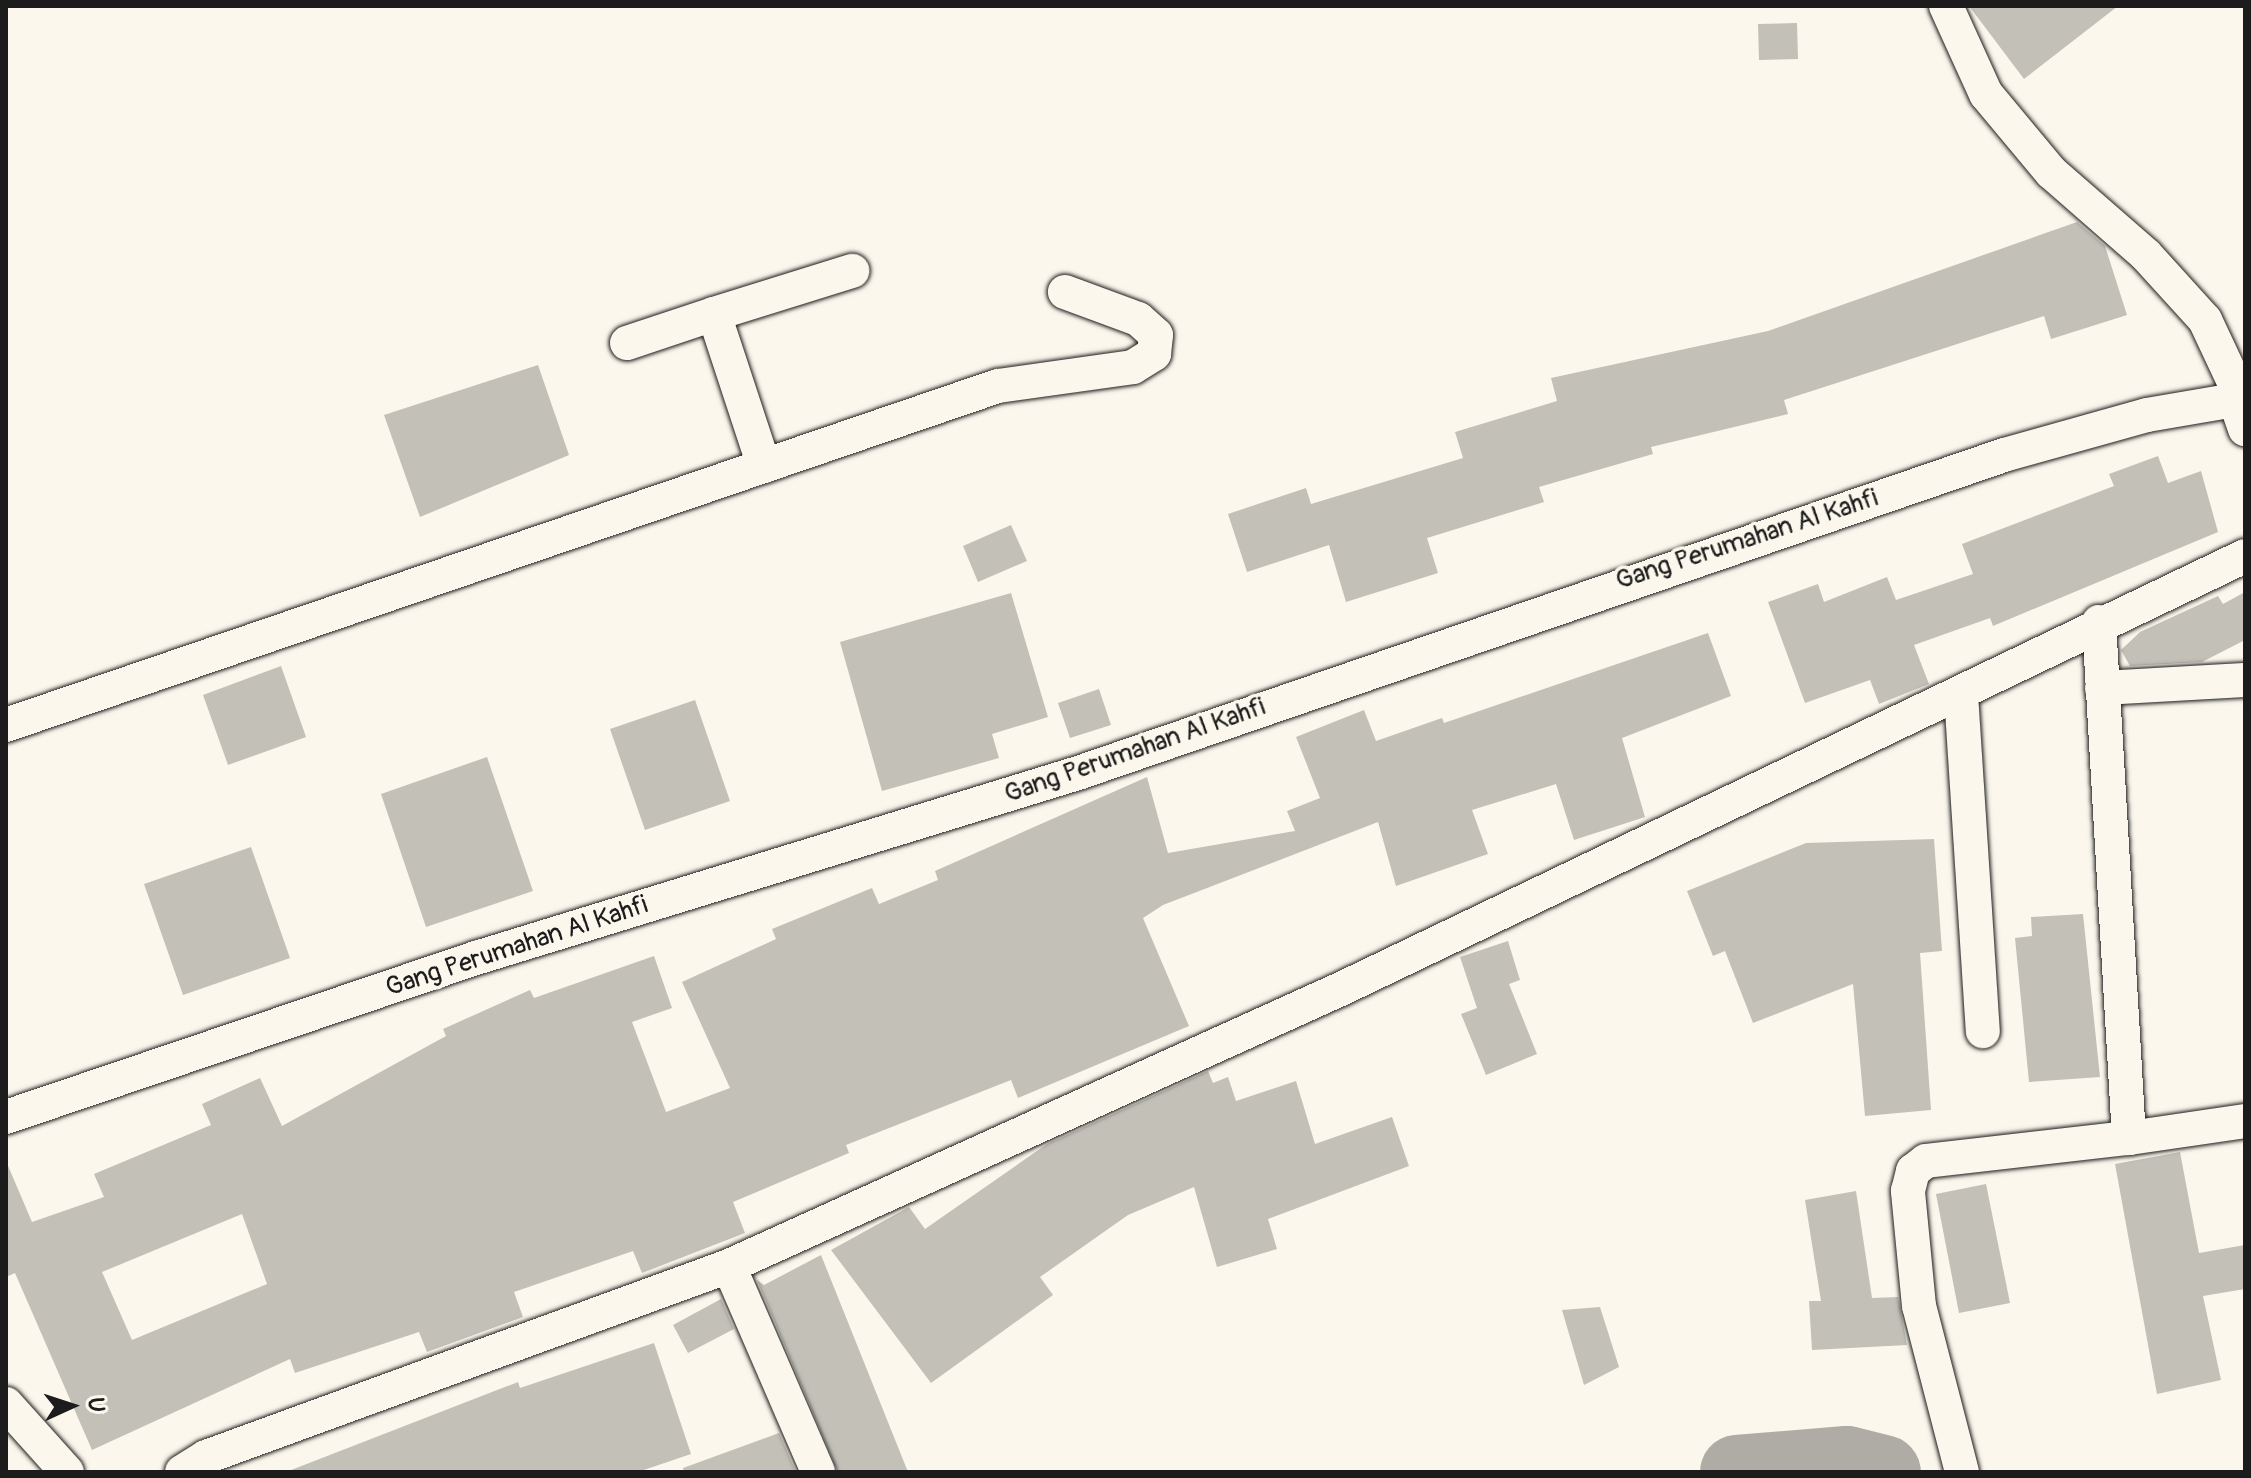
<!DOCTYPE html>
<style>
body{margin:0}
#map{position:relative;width:2251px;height:1478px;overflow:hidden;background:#fbf7ec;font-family:Pangolin,sans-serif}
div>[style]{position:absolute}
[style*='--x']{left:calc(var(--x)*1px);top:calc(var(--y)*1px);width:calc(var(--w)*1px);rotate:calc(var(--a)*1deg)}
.river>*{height:74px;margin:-37px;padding:0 37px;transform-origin:37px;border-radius:37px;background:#afaca5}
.building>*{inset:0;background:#c3c0b8}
.roads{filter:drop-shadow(0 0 2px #1c1c1c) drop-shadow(0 0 2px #1c1c1c)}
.minor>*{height:34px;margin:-17px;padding:0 17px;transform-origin:17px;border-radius:17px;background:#fbf7ec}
span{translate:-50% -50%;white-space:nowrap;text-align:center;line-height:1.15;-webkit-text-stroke:7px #fbf7ec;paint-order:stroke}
.street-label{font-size:26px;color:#1c1c1c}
.frame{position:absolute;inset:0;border:8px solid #1c1c1c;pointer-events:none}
.north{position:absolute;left:32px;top:1366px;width:80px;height:80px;-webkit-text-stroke:6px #fbf7ec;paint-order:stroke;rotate:87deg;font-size:22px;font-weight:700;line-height:32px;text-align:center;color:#1c1c1c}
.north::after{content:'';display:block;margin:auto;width:28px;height:36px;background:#1c1c1c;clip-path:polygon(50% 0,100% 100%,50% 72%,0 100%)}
</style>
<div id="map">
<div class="river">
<div style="--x:1737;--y:1472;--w:110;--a:-4.7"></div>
<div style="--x:1847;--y:1463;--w:38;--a:14"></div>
</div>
<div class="building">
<div style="clip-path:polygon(1969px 6px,2118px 6px,2024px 79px)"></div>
<div style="clip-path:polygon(1797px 23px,1798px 59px,1759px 60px,1758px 24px)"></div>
<div style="clip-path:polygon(2077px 222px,2105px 246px,2127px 315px,2051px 339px,2044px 316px,1784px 400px,1788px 414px,1651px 447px,1653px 454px,1539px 487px,1544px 502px,1427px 538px,1438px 573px,1346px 602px,1329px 545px,1247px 572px,1228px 514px,1306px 488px,1311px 504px,1463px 458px,1455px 432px,1557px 401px,1551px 378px,1768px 331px)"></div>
<div style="clip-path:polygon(538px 365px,569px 455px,420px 517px,384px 415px)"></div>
<div style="clip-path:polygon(2158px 456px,2168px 483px,2201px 471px,2218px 532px,1993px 626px,1990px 618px,1914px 645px,1929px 684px,1879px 704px,1870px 680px,1805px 703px,1768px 602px,1818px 584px,1824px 602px,1887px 577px,1896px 600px,1973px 574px,1962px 544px,2114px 486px,2109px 474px)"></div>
<div style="clip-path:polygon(1011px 525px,1027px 561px,978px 582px,963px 546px)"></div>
<div style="clip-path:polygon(2245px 592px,2245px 640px,2202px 662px,2130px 666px,2121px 650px,2140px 632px,2218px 596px,2223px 604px)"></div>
<div style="clip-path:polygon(1011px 593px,1048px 717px,992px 734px,999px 758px,882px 791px,840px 642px)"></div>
<div style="clip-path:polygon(evenodd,1708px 633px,1731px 696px,1622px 738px,1645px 817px,1574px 840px,1556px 784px,1472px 810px,1488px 854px,1396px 886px,1378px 822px,1163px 905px,1143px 918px,1189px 1026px,1018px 1098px,1011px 1080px,846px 1145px,849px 1153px,733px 1202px,745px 1233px,642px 1273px,633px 1251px,514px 1292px,523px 1317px,427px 1352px,419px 1332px,295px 1373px,290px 1359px,92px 1450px,15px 1273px,6px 1277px,6px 1161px,32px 1222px,104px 1197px,94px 1174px,211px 1125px,202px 1104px,260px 1078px,282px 1126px,446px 1036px,443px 1029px,530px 990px,534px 998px,654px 956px,672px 1008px,632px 1022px,666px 1112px,730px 1088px,682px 982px,776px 939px,772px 929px,872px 888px,879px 904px,938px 880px,935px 871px,1147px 777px,1168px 853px,1295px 831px,1287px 811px,1320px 798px,1296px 737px,1364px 710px,1376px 741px,1442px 718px,1444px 723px,1708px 633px,242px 1214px,267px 1284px,132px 1340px,102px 1272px,242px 1214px)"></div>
<div style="clip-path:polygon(281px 666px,306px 737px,228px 765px,203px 695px)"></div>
<div style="clip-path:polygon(1099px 689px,1111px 725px,1070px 738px,1058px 703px)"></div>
<div style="clip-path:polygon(695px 700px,730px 801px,645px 830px,610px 729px)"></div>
<div style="clip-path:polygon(487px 757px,533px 891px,426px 927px,381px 794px)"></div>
<div style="clip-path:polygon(1934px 839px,1942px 951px,1920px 953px,1931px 1110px,1865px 1116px,1853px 984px,1753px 1023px,1725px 951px,1713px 956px,1687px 891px,1806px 843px)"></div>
<div style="clip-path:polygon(251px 847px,290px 958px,183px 995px,144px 884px)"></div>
<div style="clip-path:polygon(2083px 914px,2100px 1077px,2029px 1082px,2015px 938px,2032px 936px,2031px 917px)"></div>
<div style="clip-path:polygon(1508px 941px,1520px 980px,1509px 984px,1537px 1054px,1486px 1075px,1461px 1014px,1477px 1008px,1460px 957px)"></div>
<div style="clip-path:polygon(1208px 1071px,1213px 1083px,1228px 1077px,1236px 1101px,1296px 1081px,1315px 1144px,1392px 1117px,1409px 1166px,1268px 1219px,1277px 1249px,1217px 1267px,1194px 1187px,1128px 1215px,1040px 1277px,1053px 1295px,931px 1383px,831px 1250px,909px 1207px,925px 1229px,1047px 1144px)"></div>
<div style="clip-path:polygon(2180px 1152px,2199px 1253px,2245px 1245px,2245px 1289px,2203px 1296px,2221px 1380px,2157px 1394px,2115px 1164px)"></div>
<div style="clip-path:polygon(1986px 1184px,2010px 1303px,1959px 1313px,1936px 1194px)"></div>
<div style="clip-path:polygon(1856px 1191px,1872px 1298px,1898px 1297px,1907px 1345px,1812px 1350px,1809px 1301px,1821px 1301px,1805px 1200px)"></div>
<div style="clip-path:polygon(821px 1255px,908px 1472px,838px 1472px,757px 1280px,764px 1285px)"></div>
<div style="clip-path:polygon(721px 1299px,734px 1329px,688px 1353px,673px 1325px)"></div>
<div style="clip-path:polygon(1600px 1307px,1619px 1367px,1584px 1385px,1562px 1310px)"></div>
<div style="clip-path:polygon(654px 1343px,691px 1454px,638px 1472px,286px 1472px,518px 1382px,520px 1388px)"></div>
<div style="clip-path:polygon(779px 1433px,796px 1472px,684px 1472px,683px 1468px)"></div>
</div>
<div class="roads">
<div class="minor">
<div style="--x:1946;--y:6;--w:97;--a:65.6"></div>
<div style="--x:1986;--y:94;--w:102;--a:50.2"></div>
<div style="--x:2051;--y:172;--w:126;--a:41.1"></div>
<div style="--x:2146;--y:255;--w:88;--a:47.8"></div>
<div style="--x:2205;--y:320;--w:71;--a:64.9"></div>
<div style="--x:2235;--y:384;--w:16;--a:90"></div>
<div style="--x:627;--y:343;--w:92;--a:-18.4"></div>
<div style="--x:764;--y:466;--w:160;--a:-108.2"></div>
<div style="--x:714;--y:314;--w:145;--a:-17.3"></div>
<div style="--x:2102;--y:688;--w:143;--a:-3.2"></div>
<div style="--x:1961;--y:694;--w:338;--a:86.3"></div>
<div style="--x:6;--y:725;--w:1048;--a:-18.87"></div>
<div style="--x:998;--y:386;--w:136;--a:-8"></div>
<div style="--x:1133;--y:367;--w:25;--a:-32"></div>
<div style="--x:1154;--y:354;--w:19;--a:-84"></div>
<div style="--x:1156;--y:335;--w:24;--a:-138"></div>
<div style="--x:1138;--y:319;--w:78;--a:-159.7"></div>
<div style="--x:6;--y:1117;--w:496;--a:-18.7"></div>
<div style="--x:476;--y:958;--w:630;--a:-17.08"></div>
<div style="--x:1078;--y:773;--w:979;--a:-18.95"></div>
<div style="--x:2004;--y:455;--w:148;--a:-15.6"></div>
<div style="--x:2147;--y:415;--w:89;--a:-9.7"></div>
<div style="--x:2235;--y:400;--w:31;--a:71"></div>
<div style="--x:2129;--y:1138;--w:117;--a:-8.3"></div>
<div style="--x:729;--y:1266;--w:224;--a:66.6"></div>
<div style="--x:6;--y:1404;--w:91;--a:48.1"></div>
<div style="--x:182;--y:1472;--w:28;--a:-32"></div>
<div style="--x:206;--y:1457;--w:557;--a:-20.06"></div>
<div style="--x:729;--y:1266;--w:674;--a:-24.36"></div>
<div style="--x:1343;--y:988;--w:1000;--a:-25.59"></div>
<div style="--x:1962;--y:1472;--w:171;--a:-104.5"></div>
<div style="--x:1919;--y:1306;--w:116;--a:-95.5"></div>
<div style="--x:1908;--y:1191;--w:21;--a:-76"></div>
<div style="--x:1913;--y:1171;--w:16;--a:-38"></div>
<div style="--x:1926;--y:1161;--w:204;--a:-6.5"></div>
<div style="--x:2129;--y:1138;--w:517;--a:-93.33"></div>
</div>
</div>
<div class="street-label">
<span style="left:1747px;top:540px;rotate:-18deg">Gang Perumahan Al Kahfi</span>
<span style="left:1135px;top:751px;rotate:-19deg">Gang Perumahan Al Kahfi</span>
<span style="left:517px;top:947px;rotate:-18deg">Gang Perumahan Al Kahfi</span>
</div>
<div class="frame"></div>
<div class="north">U</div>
</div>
